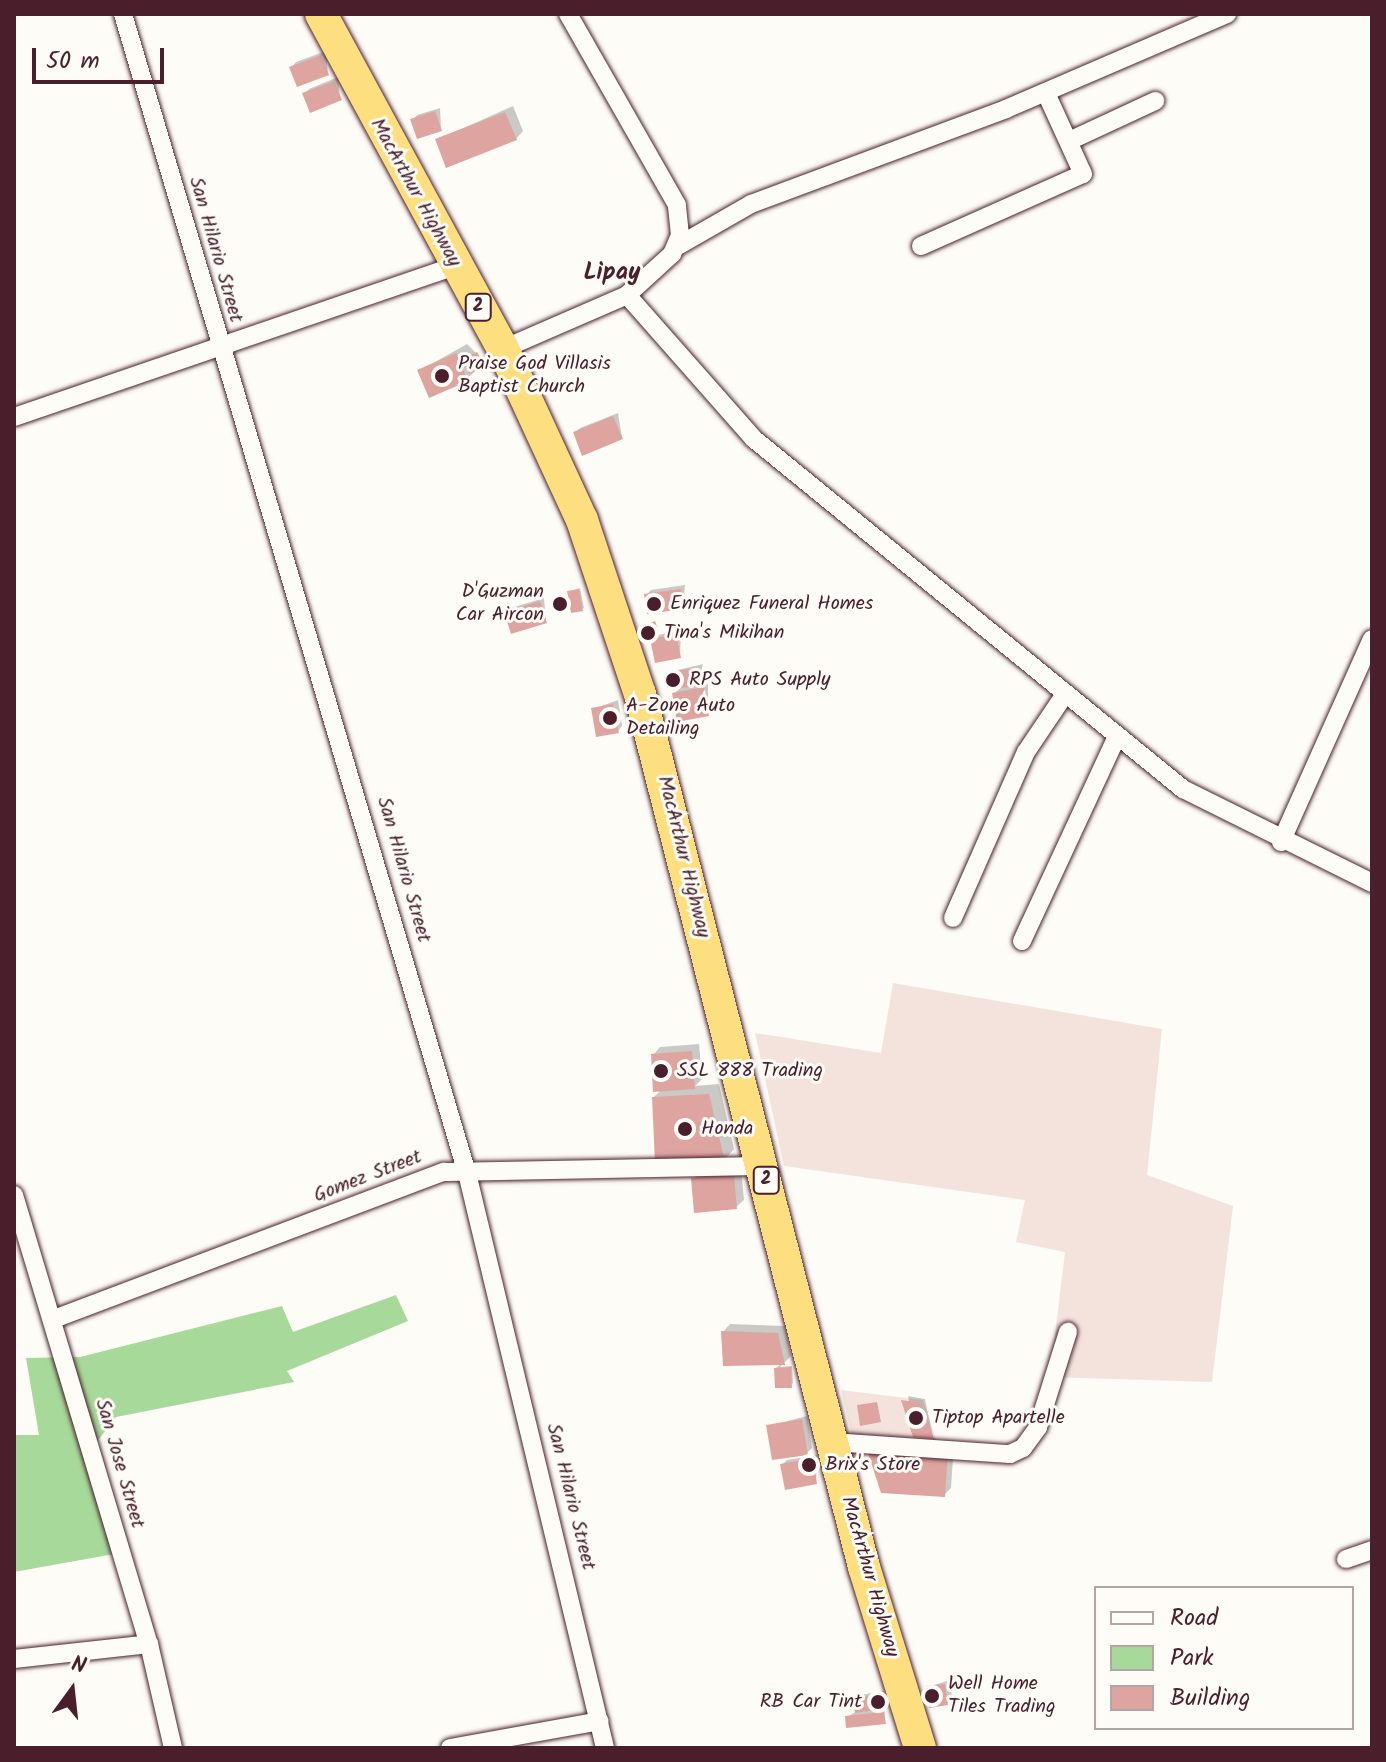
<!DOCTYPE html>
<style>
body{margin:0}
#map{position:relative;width:1386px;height:1762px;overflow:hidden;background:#fdfcf7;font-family:Kalam,sans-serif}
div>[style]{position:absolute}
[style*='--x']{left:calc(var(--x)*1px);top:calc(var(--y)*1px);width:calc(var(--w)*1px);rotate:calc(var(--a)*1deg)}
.built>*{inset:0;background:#f4e2dd}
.green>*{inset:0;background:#a7d99a}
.shadow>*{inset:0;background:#0003}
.building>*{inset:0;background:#dea49f}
.roads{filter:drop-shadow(0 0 2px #4a1f2b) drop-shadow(0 0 2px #4a1f2b)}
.street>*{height:18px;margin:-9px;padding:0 9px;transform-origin:9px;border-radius:9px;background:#fdfcf7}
.highway>*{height:32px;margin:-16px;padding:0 16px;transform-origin:16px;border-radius:16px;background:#fedf80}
.dots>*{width:22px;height:22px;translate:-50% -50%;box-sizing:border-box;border:4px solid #fdfcf7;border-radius:50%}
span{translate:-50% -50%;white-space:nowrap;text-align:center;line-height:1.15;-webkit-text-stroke:6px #fdfcf7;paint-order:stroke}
.shield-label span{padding:2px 6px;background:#fdfcf7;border:2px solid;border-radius:6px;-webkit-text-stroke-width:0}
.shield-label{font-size:18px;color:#4a1f2b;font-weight:700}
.street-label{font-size:20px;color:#4a1f2b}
.poi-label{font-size:20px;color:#4a1f2b}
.left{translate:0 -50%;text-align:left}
.right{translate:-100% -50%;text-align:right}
.quarter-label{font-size:24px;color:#4a1f2b;font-weight:700}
.frame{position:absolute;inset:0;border:16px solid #4a1f2b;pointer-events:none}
.legend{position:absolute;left:1094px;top:1586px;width:260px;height:144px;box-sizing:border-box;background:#fdfcf7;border:2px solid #b5a4a5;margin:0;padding:10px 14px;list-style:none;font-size:24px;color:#4a1f2b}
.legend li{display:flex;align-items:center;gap:16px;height:40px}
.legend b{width:40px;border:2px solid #b5a4a5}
.north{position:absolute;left:32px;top:1650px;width:80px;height:80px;-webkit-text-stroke:6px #fdfcf7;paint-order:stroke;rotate:15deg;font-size:22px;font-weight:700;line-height:32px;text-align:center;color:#4a1f2b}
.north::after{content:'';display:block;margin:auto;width:28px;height:36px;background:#4a1f2b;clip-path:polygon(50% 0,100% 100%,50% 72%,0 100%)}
.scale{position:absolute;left:32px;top:48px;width:132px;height:36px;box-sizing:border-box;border:4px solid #4a1f2b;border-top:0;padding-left:10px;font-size:24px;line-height:28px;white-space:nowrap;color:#4a1f2b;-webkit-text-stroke:6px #fdfcf7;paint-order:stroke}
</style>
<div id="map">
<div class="built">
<div style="clip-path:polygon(893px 983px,1162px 1029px,1147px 1175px,1233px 1206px,1212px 1382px,1050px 1377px,1065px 1252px,1016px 1242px,1025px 1200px,784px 1166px,755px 1033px,881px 1053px)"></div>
<div style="clip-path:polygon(841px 1390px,923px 1400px,937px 1442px,852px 1437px)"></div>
</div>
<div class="green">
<div style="clip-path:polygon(396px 1295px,408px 1321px,287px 1371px,294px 1382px,116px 1417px,86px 1456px,114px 1554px,14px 1572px,14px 1435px,39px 1435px,26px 1358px,80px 1357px,282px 1306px,293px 1332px)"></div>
</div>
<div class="shadow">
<div style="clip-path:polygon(326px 51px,328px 74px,292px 67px,296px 62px)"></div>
<div style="clip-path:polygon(338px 77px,340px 98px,305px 94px,309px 89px)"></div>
<div style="clip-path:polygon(513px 106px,523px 131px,516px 139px,437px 140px)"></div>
<div style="clip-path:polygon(440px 108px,441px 129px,413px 120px,417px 115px)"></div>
<div style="clip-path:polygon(467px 344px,485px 362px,467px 379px,419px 371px)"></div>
<div style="clip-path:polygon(618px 413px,622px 438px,575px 433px,580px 428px)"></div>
<div style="clip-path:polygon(685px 585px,683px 607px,646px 595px,651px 590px)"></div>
<div style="clip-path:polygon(580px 588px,584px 608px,582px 609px,569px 592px)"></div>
<div style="clip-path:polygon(544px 598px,546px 621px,507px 612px,511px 608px)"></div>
<div style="clip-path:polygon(681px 631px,680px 656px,653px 640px,657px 635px)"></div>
<div style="clip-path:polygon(703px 664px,698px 686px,708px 684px,708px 715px,674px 694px,682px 686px,669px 672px)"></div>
<div style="clip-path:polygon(618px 700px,622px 726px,618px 731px,593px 709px)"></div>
<div style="clip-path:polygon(699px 1044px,702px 1079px,695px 1086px,719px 1084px,734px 1149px,724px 1160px,654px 1097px,662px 1089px,653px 1055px,660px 1047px)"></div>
<div style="clip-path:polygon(741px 1168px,744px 1200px,736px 1207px,693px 1179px,701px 1172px)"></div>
<div style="clip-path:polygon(730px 1324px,785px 1326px,791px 1356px,780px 1367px,792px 1366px,793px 1384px,776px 1368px,782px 1363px,723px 1332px)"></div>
<div style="clip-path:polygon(908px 1396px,925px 1399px,933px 1437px,915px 1435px)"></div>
<div style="clip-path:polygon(807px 1416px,812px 1448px,804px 1456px,768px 1426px)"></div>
<div style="clip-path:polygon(875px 1437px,954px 1443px,951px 1488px,944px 1495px)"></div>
<div style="clip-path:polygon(817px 1455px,816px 1482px,782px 1465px,787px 1460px)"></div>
<div style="clip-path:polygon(950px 1680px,952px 1699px,947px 1703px,928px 1687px)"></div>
<div style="clip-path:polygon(884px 1691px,885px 1722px,847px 1717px,857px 1711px,860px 1695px)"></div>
</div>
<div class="building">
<div style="clip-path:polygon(321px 55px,329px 75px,297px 87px,289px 67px)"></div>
<div style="clip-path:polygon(334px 81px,342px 100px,310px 113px,302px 93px)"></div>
<div style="clip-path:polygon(435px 111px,442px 131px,417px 139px,410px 119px)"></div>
<div style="clip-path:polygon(505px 112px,517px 140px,446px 168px,435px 139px)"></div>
<div style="clip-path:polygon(477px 352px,484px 365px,469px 374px,462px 360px)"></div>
<div style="clip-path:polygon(456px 353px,468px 381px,429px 398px,417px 370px)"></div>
<div style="clip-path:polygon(613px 416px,623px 439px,582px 456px,573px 432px)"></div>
<div style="clip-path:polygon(579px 589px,583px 611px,571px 613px,567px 591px)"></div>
<div style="clip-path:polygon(681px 589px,684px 609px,647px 614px,644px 594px)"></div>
<div style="clip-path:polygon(540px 601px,547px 623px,511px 634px,504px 612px)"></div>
<div style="clip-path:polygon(655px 621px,659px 632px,647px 637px,643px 626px)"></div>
<div style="clip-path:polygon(676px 634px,681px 658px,655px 663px,650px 639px)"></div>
<div style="clip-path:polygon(698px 668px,700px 686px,669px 689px,667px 672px)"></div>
<div style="clip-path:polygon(704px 687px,709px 716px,677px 722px,672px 693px)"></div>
<div style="clip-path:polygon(613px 704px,619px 733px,596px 737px,591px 708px)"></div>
<div style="clip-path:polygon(692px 1051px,695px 1089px,653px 1092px,651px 1054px)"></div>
<div style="clip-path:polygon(709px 1094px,725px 1162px,655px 1163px,652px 1097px)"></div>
<div style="clip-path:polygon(734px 1175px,737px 1209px,694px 1213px,691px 1178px)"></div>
<div style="clip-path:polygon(721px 1331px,778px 1333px,785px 1365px,723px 1366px)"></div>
<div style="clip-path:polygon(791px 1367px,792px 1388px,775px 1388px,774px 1368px)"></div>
<div style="clip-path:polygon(901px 1400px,921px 1403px,934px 1439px,913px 1437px)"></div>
<div style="clip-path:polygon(877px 1402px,881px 1422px,860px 1426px,857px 1405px)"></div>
<div style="clip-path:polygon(802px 1419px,808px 1455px,772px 1460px,766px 1425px)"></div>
<div style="clip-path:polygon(865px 1444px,948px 1450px,945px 1497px,881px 1493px)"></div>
<div style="clip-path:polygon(813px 1458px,817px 1484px,785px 1490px,780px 1464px)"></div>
<div style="clip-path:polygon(945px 1684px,948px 1705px,929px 1708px,926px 1686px)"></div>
<div style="clip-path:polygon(880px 1694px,882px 1709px,855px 1713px,853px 1699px)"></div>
<div style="clip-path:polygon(884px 1712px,886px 1724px,846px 1728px,845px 1716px)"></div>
</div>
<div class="roads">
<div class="street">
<div style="--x:123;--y:14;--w:1209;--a:73.47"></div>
<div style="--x:467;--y:1173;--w:591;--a:76.5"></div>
<div style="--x:1071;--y:140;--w:93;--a:-24.9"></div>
<div style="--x:921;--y:246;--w:177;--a:-24"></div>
<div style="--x:1083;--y:174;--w:89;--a:-114.6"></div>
<div style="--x:676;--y:247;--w:86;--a:-29.8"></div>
<div style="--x:751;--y:204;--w:272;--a:-20.4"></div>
<div style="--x:1006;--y:109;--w:241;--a:-23.3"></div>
<div style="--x:627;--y:295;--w:192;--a:48.6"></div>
<div style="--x:754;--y:439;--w:554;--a:39.21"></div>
<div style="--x:1183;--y:789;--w:211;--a:26.4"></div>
<div style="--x:503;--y:349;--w:135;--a:-23.5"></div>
<div style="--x:627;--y:295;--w:61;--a:-42.3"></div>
<div style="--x:672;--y:254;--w:21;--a:-67"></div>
<div style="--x:680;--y:235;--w:30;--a:-96"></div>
<div style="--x:677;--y:205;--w:220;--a:-119.7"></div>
<div style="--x:14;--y:417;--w:466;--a:-18.9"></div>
<div style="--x:1281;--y:842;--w:222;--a:-65.9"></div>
<div style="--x:953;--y:918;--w:181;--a:-66.3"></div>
<div style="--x:1026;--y:752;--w:70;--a:-56.1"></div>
<div style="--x:1022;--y:941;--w:226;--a:-65.1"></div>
<div style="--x:14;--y:1195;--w:469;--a:73.3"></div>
<div style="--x:149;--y:1644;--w:107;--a:77"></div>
<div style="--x:54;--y:1319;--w:417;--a:-20.7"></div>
<div style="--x:444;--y:1172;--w:318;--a:-1.1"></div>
<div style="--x:832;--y:1442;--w:178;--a:3.9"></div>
<div style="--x:1010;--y:1454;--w:14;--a:-25"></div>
<div style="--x:1023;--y:1448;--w:26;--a:-54"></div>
<div style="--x:1038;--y:1427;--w:100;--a:-72.5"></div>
<div style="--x:1346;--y:1559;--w:28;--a:-19"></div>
<div style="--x:14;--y:1659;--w:136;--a:-6.3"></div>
<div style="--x:450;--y:1748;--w:152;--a:-10.2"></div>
</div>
<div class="highway">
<div style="--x:321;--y:14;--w:381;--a:61.5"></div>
<div style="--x:503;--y:349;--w:188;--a:65.2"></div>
<div style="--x:582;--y:520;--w:183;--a:71.6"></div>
<div style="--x:640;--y:694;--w:901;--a:75.61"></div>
<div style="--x:864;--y:1567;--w:189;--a:72.8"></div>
</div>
</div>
<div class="dots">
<div style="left:442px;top:376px;background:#4a1f2b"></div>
<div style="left:560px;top:604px;background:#4a1f2b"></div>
<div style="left:654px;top:604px;background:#4a1f2b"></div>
<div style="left:648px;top:633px;background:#4a1f2b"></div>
<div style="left:673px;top:680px;background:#4a1f2b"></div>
<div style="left:610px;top:718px;background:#4a1f2b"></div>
<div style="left:661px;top:1071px;background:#4a1f2b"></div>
<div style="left:685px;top:1129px;background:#4a1f2b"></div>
<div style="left:916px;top:1418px;background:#4a1f2b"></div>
<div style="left:809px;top:1465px;background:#4a1f2b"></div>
<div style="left:932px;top:1696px;background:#4a1f2b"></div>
<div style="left:878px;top:1702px;background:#4a1f2b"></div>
</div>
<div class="shield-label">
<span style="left:478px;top:307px">2</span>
<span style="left:766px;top:1180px">2</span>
</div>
<div class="street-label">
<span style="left:415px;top:193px;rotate:61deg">MacArthur Highway</span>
<span style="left:215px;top:250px;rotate:74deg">San Hilario Street</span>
<span style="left:683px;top:857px;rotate:76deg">MacArthur Highway</span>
<span style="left:403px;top:870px;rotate:74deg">San Hilario Street</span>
<span style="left:368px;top:1177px;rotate:-21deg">Gomez Street</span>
<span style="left:119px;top:1464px;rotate:74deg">San Jose Street</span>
<span style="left:570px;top:1497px;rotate:76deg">San Hilario Street</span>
<span style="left:869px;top:1577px;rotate:74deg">MacArthur Highway</span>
</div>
<div class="poi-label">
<span class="left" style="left:458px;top:376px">Praise God Villasis<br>Baptist Church</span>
<span class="right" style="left:544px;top:604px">D'Guzman<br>Car Aircon</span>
<span class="left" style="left:670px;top:604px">Enriquez Funeral Homes</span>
<span class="left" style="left:664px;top:633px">Tina's Mikihan</span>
<span class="left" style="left:689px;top:680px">RPS Auto Supply</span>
<span class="left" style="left:626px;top:718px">A-Zone Auto<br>Detailing</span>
<span class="left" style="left:677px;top:1071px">SSL 888 Trading</span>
<span class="left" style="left:701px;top:1129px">Honda</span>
<span class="left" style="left:932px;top:1418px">Tiptop Apartelle</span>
<span class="left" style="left:825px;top:1465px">Brix's Store</span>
<span class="left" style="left:948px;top:1696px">Well Home<br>Tiles Trading</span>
<span class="right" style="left:862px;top:1702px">RB Car Tint</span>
</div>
<div class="quarter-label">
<span style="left:612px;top:273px">Lipay</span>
</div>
<div class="frame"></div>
<ul class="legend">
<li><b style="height:10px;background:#fdfcf7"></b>Road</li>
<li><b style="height:22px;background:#a7d99a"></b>Park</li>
<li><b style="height:22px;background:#dea49f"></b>Building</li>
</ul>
<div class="north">N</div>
<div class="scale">50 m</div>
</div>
